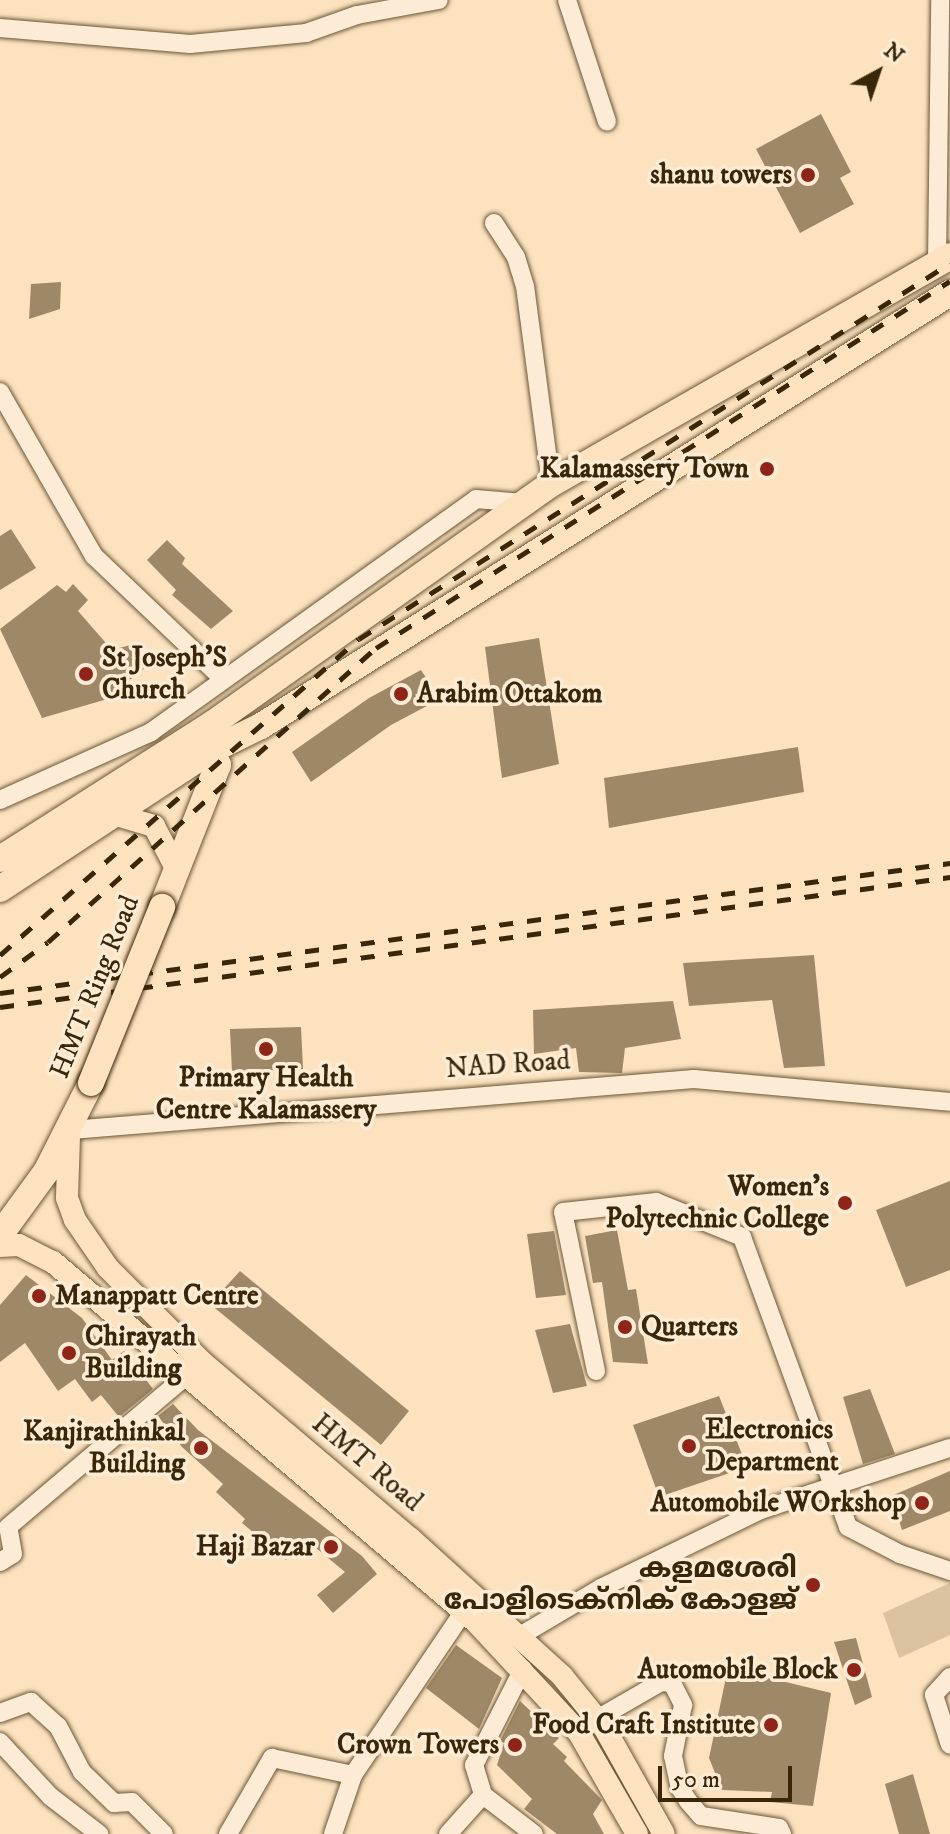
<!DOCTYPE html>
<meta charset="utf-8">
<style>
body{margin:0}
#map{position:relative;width:950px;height:1834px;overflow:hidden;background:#fce2bf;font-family:"IM FELL DW Pica","Noto Sans Malayalam",serif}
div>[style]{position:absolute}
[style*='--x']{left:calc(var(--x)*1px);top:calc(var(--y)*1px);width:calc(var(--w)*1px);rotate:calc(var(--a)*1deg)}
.green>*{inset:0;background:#dbc2a0}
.building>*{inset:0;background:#9f8868}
.roads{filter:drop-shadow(0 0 2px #6a5636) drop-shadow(0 0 2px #6a5636)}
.minor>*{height:18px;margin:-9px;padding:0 9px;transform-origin:9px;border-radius:9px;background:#fdecd5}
.major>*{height:22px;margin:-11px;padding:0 11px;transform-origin:11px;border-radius:11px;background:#fce2bf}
.highway>*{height:26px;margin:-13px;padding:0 13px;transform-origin:13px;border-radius:13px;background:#fce2bf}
.rail>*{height:5px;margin-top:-2.5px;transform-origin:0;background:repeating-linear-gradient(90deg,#3a2709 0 14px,transparent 0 28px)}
.bridges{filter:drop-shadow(0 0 2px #3a2709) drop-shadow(0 0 2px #3a2709)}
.highway-bridge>*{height:26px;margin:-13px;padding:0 13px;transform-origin:13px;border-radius:13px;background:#fce2bf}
.dots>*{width:22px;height:22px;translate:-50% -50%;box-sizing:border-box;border:4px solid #fdecd5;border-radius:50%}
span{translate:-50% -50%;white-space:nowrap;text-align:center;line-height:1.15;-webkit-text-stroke:7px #fdecd5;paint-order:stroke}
.poi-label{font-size:28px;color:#3a2709;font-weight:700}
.right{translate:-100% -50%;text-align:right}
.left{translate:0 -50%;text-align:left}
.street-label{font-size:28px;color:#3a2709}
.north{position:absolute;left:838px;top:32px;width:80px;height:80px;-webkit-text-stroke:6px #fdecd5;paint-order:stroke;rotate:40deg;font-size:22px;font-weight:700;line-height:32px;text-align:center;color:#3a2709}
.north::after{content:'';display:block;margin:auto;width:28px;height:36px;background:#3a2709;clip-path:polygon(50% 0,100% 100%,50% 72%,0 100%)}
.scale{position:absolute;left:658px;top:1766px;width:134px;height:36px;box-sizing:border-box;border:4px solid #3a2709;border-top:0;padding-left:10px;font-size:24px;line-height:28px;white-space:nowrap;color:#3a2709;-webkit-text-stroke:6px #fdecd5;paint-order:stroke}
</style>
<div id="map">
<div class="green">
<div style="clip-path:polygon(950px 1583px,950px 1635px,899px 1658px,883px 1613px)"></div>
</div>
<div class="building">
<div style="clip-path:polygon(821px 114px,851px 172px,840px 178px,854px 204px,800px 233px,756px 149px)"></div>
<div style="clip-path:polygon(61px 282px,60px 309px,29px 319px,31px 284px)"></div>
<div style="clip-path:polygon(11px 529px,36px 568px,0 590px,0 536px)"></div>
<div style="clip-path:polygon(167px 540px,185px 558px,182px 564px,233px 611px,211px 629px,172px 595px,176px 590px,147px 560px)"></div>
<div style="clip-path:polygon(73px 584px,88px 600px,78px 611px,112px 650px,134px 644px,148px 653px,145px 668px,104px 700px,42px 718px,0 629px,57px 585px,66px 592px)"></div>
<div style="clip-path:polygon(539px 638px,559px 764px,502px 778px,485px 647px)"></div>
<div style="clip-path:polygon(421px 670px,440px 699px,391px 725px,311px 782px,292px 752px,369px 698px)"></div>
<div style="clip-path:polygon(798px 747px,804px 792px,609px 828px,604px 778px)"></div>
<div style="clip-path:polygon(814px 955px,825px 1066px,784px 1068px,772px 1000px,689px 1006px,683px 963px)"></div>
<div style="clip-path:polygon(673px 1001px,681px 1039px,625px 1048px,622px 1073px,579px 1072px,576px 1048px,534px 1054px,533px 1010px)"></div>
<div style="clip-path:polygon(301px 1027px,303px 1069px,232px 1072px,230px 1029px)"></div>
<div style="clip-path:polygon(950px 1181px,950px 1270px,906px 1287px,876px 1210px)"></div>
<div style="clip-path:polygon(617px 1230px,628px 1290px,636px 1289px,648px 1364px,613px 1362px,602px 1282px,593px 1283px,585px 1236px)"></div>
<div style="clip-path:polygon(554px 1231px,566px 1295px,536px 1298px,527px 1234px)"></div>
<div style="clip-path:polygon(240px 1271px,409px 1411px,381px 1445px,210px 1304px)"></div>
<div style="clip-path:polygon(26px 1275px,82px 1318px,112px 1360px,124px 1351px,153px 1389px,119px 1417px,101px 1395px,92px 1402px,75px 1379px,58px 1391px,25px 1343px,0 1362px,0 1305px)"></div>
<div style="clip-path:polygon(570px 1324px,587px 1386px,553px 1393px,535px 1330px)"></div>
<div style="clip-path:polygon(870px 1389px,895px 1454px,863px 1464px,843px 1397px)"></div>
<div style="clip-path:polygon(719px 1396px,747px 1467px,659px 1497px,633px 1425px)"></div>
<div style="clip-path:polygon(173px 1404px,198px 1430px,362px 1556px,377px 1574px,333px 1613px,317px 1595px,345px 1572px,304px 1538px,286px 1560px,242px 1523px,245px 1519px,216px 1492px,223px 1484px,182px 1447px,158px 1416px)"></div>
<div style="clip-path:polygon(950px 1471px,950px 1511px,902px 1530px,891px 1496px)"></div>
<div style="clip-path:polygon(856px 1638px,872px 1697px,855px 1705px,834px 1642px)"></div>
<div style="clip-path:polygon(456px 1645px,502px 1678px,479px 1729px,426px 1688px)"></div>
<div style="clip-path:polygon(728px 1668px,831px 1693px,813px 1806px,770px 1802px,772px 1792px,722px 1790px,709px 1758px)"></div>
<div style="clip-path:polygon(520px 1701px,559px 1738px,553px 1744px,567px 1757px,564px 1761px,602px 1800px,593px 1814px,604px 1834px,557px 1834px,524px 1809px,532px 1799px,497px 1765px,504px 1743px,500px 1741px)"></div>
<div style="clip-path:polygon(913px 1774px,930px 1834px,899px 1834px,885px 1784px)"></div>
</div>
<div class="roads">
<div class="minor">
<div style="--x:567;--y:0;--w:128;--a:71.8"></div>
<div style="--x:0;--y:28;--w:191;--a:4.8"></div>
<div style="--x:190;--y:44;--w:117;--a:-5.4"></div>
<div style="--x:306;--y:33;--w:54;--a:-19.4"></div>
<div style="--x:357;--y:15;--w:83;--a:-10.4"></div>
<div style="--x:494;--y:223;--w:40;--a:57.1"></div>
<div style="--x:516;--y:257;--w:30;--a:73"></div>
<div style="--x:525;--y:286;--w:200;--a:82.5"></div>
<div style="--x:937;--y:264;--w:264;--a:-89.3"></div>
<div style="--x:0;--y:392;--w:189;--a:60.2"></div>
<div style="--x:94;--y:556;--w:178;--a:43.6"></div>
<div style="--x:0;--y:800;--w:166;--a:-24.2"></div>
<div style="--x:151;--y:732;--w:400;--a:-35.6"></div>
<div style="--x:476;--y:499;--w:47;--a:4.9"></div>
<div style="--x:71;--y:1130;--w:625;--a:-4.68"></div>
<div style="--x:694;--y:1079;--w:257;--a:5.1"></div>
<div style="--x:596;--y:1371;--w:162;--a:-101.7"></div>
<div style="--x:563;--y:1212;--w:94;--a:-6.1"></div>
<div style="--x:656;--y:1202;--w:93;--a:22.1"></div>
<div style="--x:742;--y:1237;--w:309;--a:69.9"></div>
<div style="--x:848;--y:1527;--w:59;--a:27.4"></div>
<div style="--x:900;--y:1554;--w:53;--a:18.8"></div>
<div style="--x:0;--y:1562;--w:15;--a:-32"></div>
<div style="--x:13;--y:1554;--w:27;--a:-100"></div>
<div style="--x:8;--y:1527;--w:232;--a:-40.3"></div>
<div style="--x:520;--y:1636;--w:94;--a:-30.7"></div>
<div style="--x:601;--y:1588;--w:178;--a:-26"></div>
<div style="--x:761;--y:1510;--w:199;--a:-18.2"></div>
<div style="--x:523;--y:1669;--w:108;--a:117"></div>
<div style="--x:474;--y:1765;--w:31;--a:73"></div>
<div style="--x:483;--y:1795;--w:64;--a:37.4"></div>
<div style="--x:950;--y:1677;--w:24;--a:132"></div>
<div style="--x:934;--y:1695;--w:52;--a:72.3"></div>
<div style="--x:0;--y:1713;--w:33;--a:-20"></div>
<div style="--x:31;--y:1702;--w:36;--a:42"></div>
<div style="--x:58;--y:1726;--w:52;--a:62.4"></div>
<div style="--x:82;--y:1772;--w:45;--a:44.1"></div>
<div style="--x:114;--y:1803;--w:18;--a:-3"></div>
<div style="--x:132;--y:1802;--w:45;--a:45"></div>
<div style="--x:597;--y:1719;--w:74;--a:-30"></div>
<div style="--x:661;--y:1682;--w:11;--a:5"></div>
<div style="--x:672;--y:1683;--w:25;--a:63"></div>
<div style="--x:683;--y:1705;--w:52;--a:101.1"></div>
<div style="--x:673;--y:1756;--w:33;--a:78"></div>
<div style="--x:680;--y:1788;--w:15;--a:58"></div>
<div style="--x:688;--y:1801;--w:20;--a:49"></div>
<div style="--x:701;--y:1816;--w:79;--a:8.7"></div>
<div style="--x:779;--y:1828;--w:7;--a:63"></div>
<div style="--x:0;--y:1742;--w:75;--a:47.2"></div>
<div style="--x:51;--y:1797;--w:61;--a:37.6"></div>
<div style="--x:228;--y:1834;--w:88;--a:-59.9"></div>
<div style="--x:272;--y:1758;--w:83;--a:11.9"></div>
<div style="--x:353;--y:1775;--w:198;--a:-55.9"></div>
<div style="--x:333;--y:1834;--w:62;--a:-71.3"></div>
<div style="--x:448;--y:1834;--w:52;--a:-48.1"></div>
</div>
<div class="major">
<div style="--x:113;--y:814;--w:43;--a:16.3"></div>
<div style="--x:154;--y:826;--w:47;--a:62.4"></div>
<div style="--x:69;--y:1137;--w:61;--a:91.9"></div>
<div style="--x:67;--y:1198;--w:23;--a:70"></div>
<div style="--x:75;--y:1220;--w:58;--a:55.5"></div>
<div style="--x:108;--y:1268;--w:133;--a:45"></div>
<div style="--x:202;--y:1362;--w:274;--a:40.3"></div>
<div style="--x:411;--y:1539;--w:204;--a:42.2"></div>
<div style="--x:562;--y:1676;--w:68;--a:50.9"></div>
<div style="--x:605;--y:1729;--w:120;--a:60.7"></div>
<div style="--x:0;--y:1246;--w:19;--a:-3"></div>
<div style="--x:19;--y:1245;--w:38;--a:27"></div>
<div style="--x:53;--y:1262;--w:555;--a:40.4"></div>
<div style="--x:476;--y:1622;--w:151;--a:47.1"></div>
<div style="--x:579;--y:1733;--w:116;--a:60.1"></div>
</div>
<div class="highway">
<div style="--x:0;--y:859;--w:251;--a:-32.5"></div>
<div style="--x:212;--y:724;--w:415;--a:-35.3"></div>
<div style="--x:551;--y:484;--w:460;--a:-29.7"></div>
<div style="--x:0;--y:889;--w:251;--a:-33.3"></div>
<div style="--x:210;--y:751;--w:57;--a:-26.1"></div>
<div style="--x:261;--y:726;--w:814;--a:-32.15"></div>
<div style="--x:162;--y:907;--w:153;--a:-68.5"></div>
<div style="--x:218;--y:765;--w:16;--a:-120"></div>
<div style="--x:0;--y:1235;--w:78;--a:-53.9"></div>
<div style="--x:46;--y:1172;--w:100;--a:-63.2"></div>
</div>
</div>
<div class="rail">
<div style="--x:0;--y:955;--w:478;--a:-41.4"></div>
<div style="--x:359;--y:639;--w:700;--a:-32.46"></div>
<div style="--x:0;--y:977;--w:59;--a:-36.1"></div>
<div style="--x:48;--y:942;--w:440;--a:-41.9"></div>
<div style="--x:376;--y:648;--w:681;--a:-32.59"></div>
<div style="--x:0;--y:993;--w:959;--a:-7.79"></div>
<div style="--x:0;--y:1007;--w:959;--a:-7.79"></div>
</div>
<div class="bridges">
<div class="highway-bridge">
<div style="--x:91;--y:1083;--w:190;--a:-68"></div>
</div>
</div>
<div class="dots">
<div style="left:808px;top:175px;background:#8f2418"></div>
<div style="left:767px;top:469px;background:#8f2418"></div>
<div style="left:86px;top:674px;background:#8f2418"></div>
<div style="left:401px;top:694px;background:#8f2418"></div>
<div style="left:266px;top:1049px;background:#8f2418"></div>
<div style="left:845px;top:1203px;background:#8f2418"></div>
<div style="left:39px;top:1296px;background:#8f2418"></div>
<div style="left:625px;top:1327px;background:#8f2418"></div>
<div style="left:69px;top:1353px;background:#8f2418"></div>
<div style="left:689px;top:1446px;background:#8f2418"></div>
<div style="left:201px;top:1448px;background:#8f2418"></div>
<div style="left:922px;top:1503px;background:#8f2418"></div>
<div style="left:331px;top:1547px;background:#8f2418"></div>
<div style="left:813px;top:1585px;background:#8f2418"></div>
<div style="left:854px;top:1670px;background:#8f2418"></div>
<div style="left:771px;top:1725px;background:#8f2418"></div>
<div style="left:515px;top:1745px;background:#8f2418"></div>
</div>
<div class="poi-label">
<span class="right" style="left:792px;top:175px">shanu towers</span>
<span class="right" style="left:749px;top:469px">Kalamassery Town</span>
<span class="left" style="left:102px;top:674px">St Joseph'S<br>Church</span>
<span class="left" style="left:417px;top:694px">Arabim Ottakom</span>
<span style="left:266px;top:1094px">Primary Health<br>Centre Kalamassery</span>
<span class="right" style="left:829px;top:1203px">Women's<br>Polytechnic College</span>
<span class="left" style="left:55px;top:1296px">Manappatt Centre</span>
<span class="left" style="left:641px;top:1327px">Quarters</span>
<span class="left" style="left:85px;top:1353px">Chirayath<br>Building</span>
<span class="left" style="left:705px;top:1446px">Electronics<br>Department</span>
<span class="right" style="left:185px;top:1448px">Kanjirathinkal<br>Building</span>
<span class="right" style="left:906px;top:1503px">Automobile WOrkshop</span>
<span class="right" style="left:315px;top:1547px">Haji Bazar</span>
<span class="right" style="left:797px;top:1585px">കളമശേരി<br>പോളിടെക്നിക് കോളജ്</span>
<span class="right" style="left:838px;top:1670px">Automobile Block</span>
<span class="right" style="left:755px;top:1725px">Food Craft Institute</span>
<span class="right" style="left:499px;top:1745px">Crown Towers</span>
</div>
<div class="street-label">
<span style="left:95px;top:987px;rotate:-68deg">HMT Ring Road</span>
<span style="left:508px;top:1065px;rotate:-4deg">NAD Road</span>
<span style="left:367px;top:1463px;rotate:40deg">HMT Road</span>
</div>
<div class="north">N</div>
<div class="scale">50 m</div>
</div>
